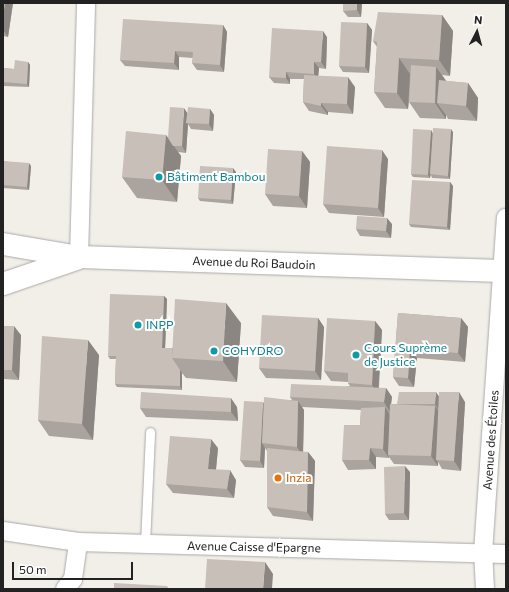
<!DOCTYPE html>
<meta charset="utf-8">
<style>
body{margin:0}
#map{position:relative;width:509px;height:592px;overflow:hidden;background:#f2efe9;font-family:Commissioner,sans-serif}
div>[style]{position:absolute}
[style*='--x']{left:calc(var(--x)*1px);top:calc(var(--y)*1px);width:calc(var(--w)*1px);rotate:calc(var(--a)*1deg)}
.roads{filter:drop-shadow(0 0 1px #a9a9a9) drop-shadow(0 0 1px #a9a9a9)}
.service>*{height:9px;margin:-4.5px;padding:0 4.5px;transform-origin:4.5px;border-radius:4.5px;background:#fff}
.minor>*{height:18px;margin:-9px;padding:0 9px;transform-origin:9px;border-radius:9px;background:#fff}
.tertiary>*{height:22px;margin:-11px;padding:0 11px;transform-origin:11px;border-radius:11px;background:#fff}
.wall>*{inset:0;background:#aba49e}
.shaded-wall>*{inset:0;background:#8b8681}
.building>*{inset:0;background:#c7bfb8}
.dots>*{width:11px;height:11px;translate:-50% -50%;box-sizing:border-box;border:2px solid #fff;border-radius:50%}
span{translate:-50% -50%;white-space:nowrap;text-align:center;line-height:1.15;-webkit-text-stroke:4px #fff;paint-order:stroke}
.culture-label{font-size:12px;color:#0d838f}
.left{translate:0 -50%;text-align:left}
.street-label{font-size:12px;color:#222}
.food-label{font-size:12px;color:#c56008}
.frame{position:absolute;inset:0;border:4px solid #222;pointer-events:none}
.north{position:absolute;left:457px;top:12px;width:40px;height:40px;-webkit-text-stroke:3px #fff;paint-order:stroke;rotate:6deg;font-size:11px;font-weight:700;line-height:16px;text-align:center;color:#222}
.north::after{content:'';display:block;margin:auto;width:14px;height:18px;background:#222;clip-path:polygon(50% 0,100% 100%,50% 72%,0 100%)}
.scale{position:absolute;left:12px;top:562px;width:121px;height:18px;box-sizing:border-box;border:2px solid #222;border-top:0;padding-left:5px;font-size:12px;line-height:14px;white-space:nowrap;color:#222;-webkit-text-stroke:3px #fff;paint-order:stroke}
</style>
<div id="map">
<div class="roads">
<div class="service">
<div style="--x:145;--y:544;--w:112;--a:-87.4"></div>
</div>
<div class="minor">
<div style="--x:79;--y:257;--w:254;--a:-88.4"></div>
<div style="--x:3;--y:531;--w:76;--a:8.3"></div>
<div style="--x:78;--y:542;--w:428;--a:1.6"></div>
<div style="--x:65;--y:589;--w:13;--a:-51"></div>
<div style="--x:73;--y:579;--w:37;--a:-82"></div>
<div style="--x:485;--y:589;--w:36;--a:-93"></div>
<div style="--x:483;--y:553;--w:336;--a:-86.1"></div>
</div>
<div class="tertiary">
<div style="--x:3;--y:244;--w:77;--a:9.7"></div>
<div style="--x:79;--y:257;--w:427;--a:1.9"></div>
<div style="--x:3;--y:284;--w:77;--a:-18.9"></div>
</div>
</div>
<div class="wall">
<div style="clip-path:polygon(3px 3px,13px 3px,8px 37px,3px 36px)"></div>
<div style="clip-path:polygon(362px 3px,361px 17px,348px 17px,343px 11px)"></div>
<div style="clip-path:polygon(442px 15px,453px 31px,450px 76px,442px 75px,446px 81px,468px 83px,478px 98px,477px 121px,448px 119px,446px 115px,446px 119px,420px 118px,409px 102px,408px 109px,385px 108px,374px 92px,377px 47px,373px 41px)"></div>
<div style="clip-path:polygon(367px 23px,372px 30px,369px 73px,343px 72px,339px 66px)"></div>
<div style="clip-path:polygon(223px 25px,227px 32px,224px 72px,197px 70px,192px 63px,193px 58px,179px 57px,179px 70px,125px 66px,120px 60px)"></div>
<div style="clip-path:polygon(327px 37px,326px 69px,319px 68px,318px 76px,355px 87px,353px 114px,328px 112px,328px 115px,309px 111px,303px 102px,304px 79px,290px 79px,290px 84px,274px 83px,269px 77px)"></div>
<div style="clip-path:polygon(28px 62px,30px 65px,29px 87px,3px 86px,3px 68px,14px 69px)"></div>
<div style="clip-path:polygon(210px 109px,214px 115px,213px 131px,191px 129px,188px 124px,186px 153px,178px 152px,181px 156px,177px 202px,137px 198px,122px 177px,166px 135px,168px 138px,187px 113px)"></div>
<div style="clip-path:polygon(431px 130px,433px 134px,453px 132px,450px 179px,432px 178px,431px 175px,430px 178px,413px 177px,411px 174px)"></div>
<div style="clip-path:polygon(302px 151px,310px 162px,307px 208px,273px 206px,265px 194px)"></div>
<div style="clip-path:polygon(388px 159px,384px 217px,329px 213px,323px 204px)"></div>
<div style="clip-path:polygon(3px 161px,31px 166px,29px 190px,3px 188px)"></div>
<div style="clip-path:polygon(236px 172px,233px 204px,200px 201px,198px 198px)"></div>
<div style="clip-path:polygon(450px 182px,453px 186px,450px 230px,411px 227px,409px 224px)"></div>
<div style="clip-path:polygon(392px 224px,391px 238px,360px 236px,356px 229px)"></div>
<div style="clip-path:polygon(164px 296px,167px 299px,165px 348px,172px 348px,241px 323px,237px 382px,186px 378px,182px 373px,182px 390px,117px 387px,115px 384px,116px 359px,110px 359px,108px 356px)"></div>
<div style="clip-path:polygon(398px 313px,461px 318px,468px 327px,465px 362px,417px 358px,414px 387px,399px 386px,393px 377px)"></div>
<div style="clip-path:polygon(318px 318px,324px 327px,321px 380px,266px 378px,259px 368px)"></div>
<div style="clip-path:polygon(375px 321px,382px 330px,379px 388px,386px 388px,392px 397px,391px 404px,397px 404px,439px 396px,465px 402px,461px 471px,442px 469px,438px 462px,438px 466px,394px 464px,389px 457px,389px 458px,376px 457px,376px 469px,348px 470px,342px 460px,360px 425px,361px 410px,302px 407px,304px 410px,303px 452px,308px 452px,315px 461px,313px 521px,273px 516px,267px 507px,267px 451px,265px 448px,264px 468px,245px 467px,240px 460px,264px 404px,292px 400px,290px 397px,350px 386px,348px 383px,348px 382px,331px 381px,324px 371px)"></div>
<div style="clip-path:polygon(3px 326px,21px 335px,19px 380px,3px 379px)"></div>
<div style="clip-path:polygon(99px 355px,93px 440px,49px 436px,38px 420px)"></div>
<div style="clip-path:polygon(237px 407px,238px 421px,146px 417px,140px 408px)"></div>
<div style="clip-path:polygon(218px 448px,216px 470px,236px 480px,234px 498px,173px 493px,166px 484px)"></div>
<div style="clip-path:polygon(410px 472px,409px 520px,389px 520px,385px 514px)"></div>
</div>
<div class="shaded-wall">
<div style="clip-path:polygon(5px 3px,13px 3px,8px 37px,3px 30px,3px 17px)"></div>
<div style="clip-path:polygon(357px 3px,362px 3px,361px 17px,357px 10px)"></div>
<div style="clip-path:polygon(442px 15px,453px 31px,450px 76px,439px 60px)"></div>
<div style="clip-path:polygon(367px 23px,372px 30px,369px 73px,365px 67px)"></div>
<div style="clip-path:polygon(223px 25px,227px 32px,224px 72px,220px 65px)"></div>
<div style="clip-path:polygon(323px 31px,327px 37px,326px 69px,321px 62px)"></div>
<div style="clip-path:polygon(175px 51px,179px 57px,179px 70px,174px 63px)"></div>
<div style="clip-path:polygon(399px 58px,410px 74px,408px 109px,397px 93px)"></div>
<div style="clip-path:polygon(28px 62px,30px 65px,29px 87px,27px 84px)"></div>
<div style="clip-path:polygon(314px 62px,319px 68px,318px 80px,314px 74px)"></div>
<div style="clip-path:polygon(436px 67px,447px 82px,437px 103px,446px 115px,446px 119px,435px 103px)"></div>
<div style="clip-path:polygon(286px 72px,290px 79px,290px 84px,286px 78px)"></div>
<div style="clip-path:polygon(348px 77px,355px 87px,353px 114px,347px 104px)"></div>
<div style="clip-path:polygon(468px 83px,478px 98px,477px 121px,466px 106px)"></div>
<div style="clip-path:polygon(321px 103px,328px 112px,328px 115px,321px 106px)"></div>
<div style="clip-path:polygon(184px 108px,188px 114px,186px 123px,188px 124px,186px 153px,182px 146px)"></div>
<div style="clip-path:polygon(210px 109px,214px 115px,213px 131px,209px 124px)"></div>
<div style="clip-path:polygon(451px 129px,453px 132px,450px 179px,448px 176px)"></div>
<div style="clip-path:polygon(431px 130px,433px 134px,430px 178px,428px 175px)"></div>
<div style="clip-path:polygon(166px 135px,181px 156px,177px 202px,162px 180px)"></div>
<div style="clip-path:polygon(382px 150px,388px 159px,384px 217px,378px 208px)"></div>
<div style="clip-path:polygon(302px 151px,310px 162px,307px 208px,299px 196px)"></div>
<div style="clip-path:polygon(29px 163px,31px 166px,29px 190px,27px 187px)"></div>
<div style="clip-path:polygon(233px 168px,236px 172px,233px 204px,231px 200px)"></div>
<div style="clip-path:polygon(450px 182px,453px 186px,450px 230px,447px 227px)"></div>
<div style="clip-path:polygon(387px 218px,392px 224px,391px 238px,386px 231px)"></div>
<div style="clip-path:polygon(164px 296px,167px 299px,165px 351px,162px 348px)"></div>
<div style="clip-path:polygon(226px 303px,241px 323px,237px 382px,223px 361px)"></div>
<div style="clip-path:polygon(318px 318px,324px 327px,321px 380px,315px 371px)"></div>
<div style="clip-path:polygon(461px 318px,468px 327px,465px 362px,458px 353px)"></div>
<div style="clip-path:polygon(375px 321px,382px 330px,378px 394px,372px 385px)"></div>
<div style="clip-path:polygon(14px 326px,21px 335px,19px 380px,12px 370px)"></div>
<div style="clip-path:polygon(88px 340px,99px 355px,93px 440px,82px 424px)"></div>
<div style="clip-path:polygon(410px 349px,417px 358px,414px 387px,408px 378px)"></div>
<div style="clip-path:polygon(180px 370px,182px 373px,182px 390px,180px 386px)"></div>
<div style="clip-path:polygon(386px 388px,392px 397px,390px 412px,384px 402px)"></div>
<div style="clip-path:polygon(436px 392px,440px 398px,439px 410px,435px 404px)"></div>
<div style="clip-path:polygon(459px 392px,465px 402px,461px 471px,454px 461px)"></div>
<div style="clip-path:polygon(231px 398px,237px 407px,238px 421px,231px 412px)"></div>
<div style="clip-path:polygon(298px 401px,304px 410px,303px 456px,297px 447px)"></div>
<div style="clip-path:polygon(263px 402px,267px 408px,262px 443px,265px 448px,264px 468px,260px 461px)"></div>
<div style="clip-path:polygon(435px 406px,442px 415px,436px 460px,438px 462px,438px 466px,431px 456px)"></div>
<div style="clip-path:polygon(385px 407px,391px 416px,388px 455px,389px 457px,389px 458px,383px 449px)"></div>
<div style="clip-path:polygon(211px 439px,218px 448px,215px 479px,208px 469px)"></div>
<div style="clip-path:polygon(370px 448px,376px 457px,376px 469px,369px 460px)"></div>
<div style="clip-path:polygon(308px 452px,315px 461px,313px 521px,307px 512px)"></div>
<div style="clip-path:polygon(405px 466px,410px 472px,409px 520px,404px 513px)"></div>
<div style="clip-path:polygon(230px 470px,236px 480px,234px 498px,227px 489px)"></div>
<div style="clip-path:polygon(265px 562px,273px 574px,272px 589px,263px 589px)"></div>
</div>
<div class="building">
<div style="clip-path:polygon(3px 3px,5px 3px,3px 17px)"></div>
<div style="clip-path:polygon(343px 3px,357px 3px,357px 10px,343px 11px)"></div>
<div style="clip-path:polygon(378px 12px,442px 15px,439px 60px,399px 58px,397px 93px,374px 92px,377px 42px,373px 41px)"></div>
<div style="clip-path:polygon(123px 19px,223px 25px,220px 65px,192px 63px,193px 52px,175px 51px,174px 63px,120px 60px)"></div>
<div style="clip-path:polygon(341px 22px,367px 23px,365px 67px,339px 66px)"></div>
<div style="clip-path:polygon(272px 28px,323px 31px,321px 62px,314px 62px,314px 74px,286px 72px,286px 78px,269px 77px)"></div>
<div style="clip-path:polygon(15px 60px,28px 62px,27px 84px,3px 82px,3px 68px,14px 69px)"></div>
<div style="clip-path:polygon(411px 65px,436px 67px,435px 103px,409px 102px)"></div>
<div style="clip-path:polygon(304px 75px,348px 77px,347px 104px,321px 103px,321px 106px,303px 102px)"></div>
<div style="clip-path:polygon(439px 80px,468px 83px,466px 106px,437px 103px)"></div>
<div style="clip-path:polygon(170px 107px,184px 108px,182px 146px,173px 146px,168px 138px)"></div>
<div style="clip-path:polygon(188px 107px,210px 109px,209px 124px,186px 123px)"></div>
<div style="clip-path:polygon(433px 128px,451px 129px,448px 176px,430px 174px)"></div>
<div style="clip-path:polygon(413px 129px,431px 130px,428px 175px,411px 174px)"></div>
<div style="clip-path:polygon(126px 131px,166px 135px,162px 180px,122px 177px)"></div>
<div style="clip-path:polygon(327px 146px,382px 150px,378px 208px,323px 204px)"></div>
<div style="clip-path:polygon(268px 149px,302px 151px,299px 196px,265px 194px)"></div>
<div style="clip-path:polygon(3px 161px,29px 163px,27px 187px,3px 185px)"></div>
<div style="clip-path:polygon(200px 166px,233px 168px,231px 200px,198px 198px)"></div>
<div style="clip-path:polygon(412px 180px,450px 182px,447px 227px,409px 224px)"></div>
<div style="clip-path:polygon(357px 216px,387px 218px,386px 231px,356px 229px)"></div>
<div style="clip-path:polygon(110px 294px,164px 296px,162px 348px,172px 348px,172px 358px,180px 370px,180px 386px,115px 384px,116px 356px,108px 356px)"></div>
<div style="clip-path:polygon(175px 299px,226px 303px,223px 361px,172px 358px)"></div>
<div style="clip-path:polygon(398px 313px,461px 318px,458px 353px,410px 349px,408px 378px,393px 377px)"></div>
<div style="clip-path:polygon(262px 315px,318px 318px,315px 371px,259px 368px)"></div>
<div style="clip-path:polygon(327px 318px,375px 321px,372px 385px,348px 383px,348px 373px,324px 371px)"></div>
<div style="clip-path:polygon(3px 326px,14px 326px,12px 370px,3px 370px)"></div>
<div style="clip-path:polygon(42px 336px,88px 340px,82px 424px,38px 420px)"></div>
<div style="clip-path:polygon(291px 384px,386px 388px,384px 402px,290px 397px)"></div>
<div style="clip-path:polygon(141px 392px,231px 398px,231px 412px,140px 408px)"></div>
<div style="clip-path:polygon(399px 392px,436px 392px,435px 404px,397px 404px)"></div>
<div style="clip-path:polygon(439px 392px,459px 392px,454px 461px,436px 460px)"></div>
<div style="clip-path:polygon(264px 397px,298px 401px,297px 447px,262px 443px)"></div>
<div style="clip-path:polygon(244px 401px,263px 402px,260px 461px,240px 460px)"></div>
<div style="clip-path:polygon(390px 404px,435px 406px,431px 456px,388px 455px)"></div>
<div style="clip-path:polygon(385px 407px,383px 449px,370px 448px,369px 460px,342px 460px,344px 425px,360px 425px,361px 408px)"></div>
<div style="clip-path:polygon(170px 436px,211px 439px,208px 469px,230px 470px,227px 489px,166px 484px)"></div>
<div style="clip-path:polygon(267px 448px,308px 452px,307px 512px,267px 507px)"></div>
<div style="clip-path:polygon(405px 466px,404px 513px,385px 514px,384px 467px)"></div>
<div style="clip-path:polygon(207px 559px,265px 562px,263px 589px,205px 589px)"></div>
<div style="clip-path:polygon(114px 583px,167px 586px,169px 589px,114px 589px)"></div>
</div>
<div class="dots">
<div style="left:159px;top:177px;background:#0f9aa8"></div>
<div style="left:138px;top:325px;background:#0f9aa8"></div>
<div style="left:214px;top:351px;background:#0f9aa8"></div>
<div style="left:356px;top:355px;background:#0f9aa8"></div>
<div style="left:278px;top:478px;background:#e8710a"></div>
</div>
<div class="culture-label">
<span class="left" style="left:167px;top:177px">Bâtiment Bambou</span>
<span class="left" style="left:146px;top:325px">INPP</span>
<span class="left" style="left:364px;top:355px">Cours Suprème<br>de Justice</span>
<span class="left" style="left:222px;top:351px">COHYDRO</span>
</div>
<div class="street-label">
<span style="left:254px;top:263px;rotate:2deg">Avenue du Roi Baudoin</span>
<span style="left:491px;top:440px;rotate:-86deg">Avenue des Étoiles</span>
<span style="left:254px;top:547px;rotate:1deg">Avenue Caisse d'Epargne</span>
</div>
<div class="food-label">
<span class="left" style="left:286px;top:478px">Inzia</span>
</div>
<div class="frame"></div>
<div class="north">N</div>
<div class="scale">50 m</div>
</div>
